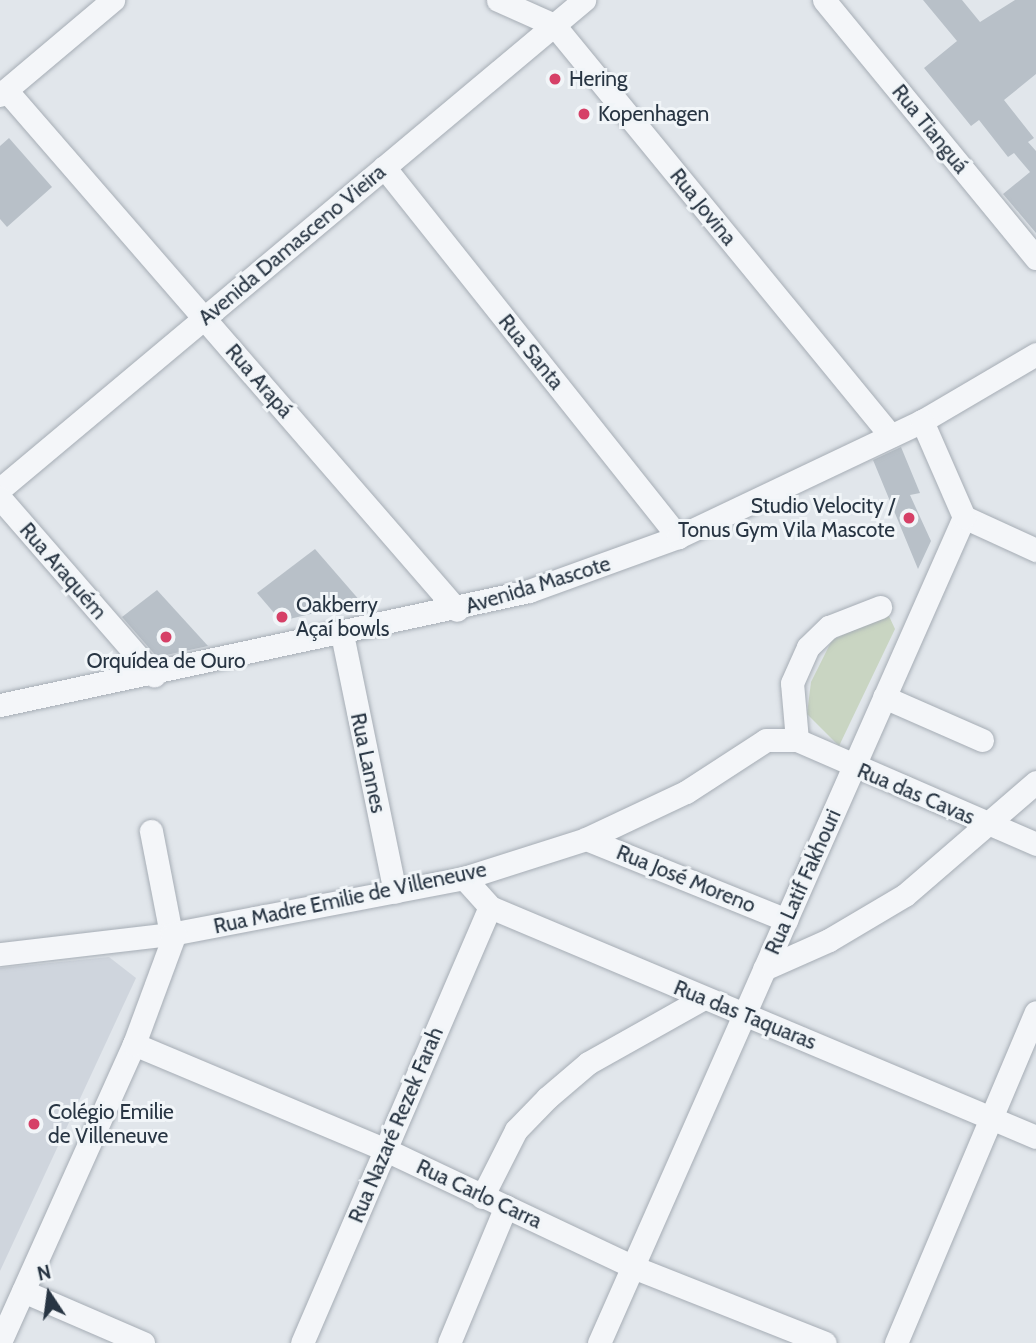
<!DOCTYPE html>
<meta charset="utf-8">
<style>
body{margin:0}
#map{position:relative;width:1036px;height:1343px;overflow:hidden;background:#e1e6eb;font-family:Cabin,sans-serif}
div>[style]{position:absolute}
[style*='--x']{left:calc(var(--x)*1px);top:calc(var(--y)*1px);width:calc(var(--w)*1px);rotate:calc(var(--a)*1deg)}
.built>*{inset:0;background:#cfd5dd}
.green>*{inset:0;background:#c9d5c2}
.building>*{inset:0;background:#b8c0c8}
.roads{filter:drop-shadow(0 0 2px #a6adb5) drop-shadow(0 0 2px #a6adb5)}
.minor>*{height:23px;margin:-11.5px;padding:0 11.5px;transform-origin:11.5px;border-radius:11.5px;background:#f4f6f9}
.dots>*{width:19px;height:19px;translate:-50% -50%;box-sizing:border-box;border:4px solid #f1f5f8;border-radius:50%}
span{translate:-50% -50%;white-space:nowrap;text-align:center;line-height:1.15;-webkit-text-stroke:6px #f1f5f8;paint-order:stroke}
.poi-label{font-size:21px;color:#283543}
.left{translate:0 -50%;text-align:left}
.right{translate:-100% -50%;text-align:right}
.street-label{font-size:21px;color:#283543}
.north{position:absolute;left:14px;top:1259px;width:70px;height:70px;-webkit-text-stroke:5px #f1f5f8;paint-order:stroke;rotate:347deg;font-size:19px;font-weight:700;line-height:28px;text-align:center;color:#283543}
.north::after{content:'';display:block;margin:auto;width:24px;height:32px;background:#283543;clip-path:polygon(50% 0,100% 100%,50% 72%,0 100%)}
</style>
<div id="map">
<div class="built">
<div style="clip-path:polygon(109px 957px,136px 978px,0 1271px,0 968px)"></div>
</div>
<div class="green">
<div style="clip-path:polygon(888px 614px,895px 629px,839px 746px,807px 714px,811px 682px,832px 640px)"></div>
</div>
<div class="building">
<div style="clip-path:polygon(923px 0,962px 0,980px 22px,1015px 0,1036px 0,1036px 74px,1004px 100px,1034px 138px,1028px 142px,1036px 151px,1036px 233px,1003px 194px,1030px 172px,1014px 153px,1008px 157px,979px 120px,971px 126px,924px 68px,957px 41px)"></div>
<div style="clip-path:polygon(9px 138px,52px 187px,7px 227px,0 219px,0 146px)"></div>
<div style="clip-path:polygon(901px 447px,920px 493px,910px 495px,931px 541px,918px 569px,873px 460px)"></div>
<div style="clip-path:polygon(315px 549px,361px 602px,281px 621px,257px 593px)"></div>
<div style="clip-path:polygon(157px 590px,208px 646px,157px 657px,122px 617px)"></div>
</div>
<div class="roads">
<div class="minor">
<div style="--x:498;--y:0;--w:61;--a:24.1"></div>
<div style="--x:554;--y:25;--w:531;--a:50.65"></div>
<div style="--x:824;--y:0;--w:334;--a:50.6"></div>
<div style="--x:6;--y:90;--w:688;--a:49.06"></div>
<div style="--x:0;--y:95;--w:148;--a:-40.1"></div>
<div style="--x:384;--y:167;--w:473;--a:51.5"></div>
<div style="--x:0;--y:489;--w:762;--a:-39.94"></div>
<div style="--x:0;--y:498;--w:235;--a:49"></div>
<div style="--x:964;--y:517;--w:79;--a:24.6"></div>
<div style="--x:342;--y:634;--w:263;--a:78.4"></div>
<div style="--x:884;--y:697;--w:107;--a:23.7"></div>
<div style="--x:0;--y:705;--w:541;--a:-12.16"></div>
<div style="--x:529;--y:591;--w:158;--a:-19.9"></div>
<div style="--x:678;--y:537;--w:270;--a:-25.4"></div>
<div style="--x:922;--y:421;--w:132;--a:-30.4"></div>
<div style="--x:797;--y:740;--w:57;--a:-95"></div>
<div style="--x:792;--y:683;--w:39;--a:-66"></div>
<div style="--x:808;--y:647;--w:29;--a:-44"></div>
<div style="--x:829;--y:627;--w:55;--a:-21.4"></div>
<div style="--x:151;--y:831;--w:105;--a:79"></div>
<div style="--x:586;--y:839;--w:216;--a:22"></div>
<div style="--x:464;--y:878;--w:39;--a:48"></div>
<div style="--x:490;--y:907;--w:592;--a:22.84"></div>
<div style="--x:0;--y:954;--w:172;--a:-6.7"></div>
<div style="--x:171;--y:934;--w:298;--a:-10.8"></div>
<div style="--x:464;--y:878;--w:128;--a:-17.7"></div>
<div style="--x:586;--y:839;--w:110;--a:-25.2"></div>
<div style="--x:686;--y:792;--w:95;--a:-33"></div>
<div style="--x:766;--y:740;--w:31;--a:0"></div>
<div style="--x:797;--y:740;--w:261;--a:23.5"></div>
<div style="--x:764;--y:969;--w:71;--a:-24"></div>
<div style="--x:829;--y:940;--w:88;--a:-30.6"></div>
<div style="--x:905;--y:895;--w:173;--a:-40.8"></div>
<div style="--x:134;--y:1044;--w:273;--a:22.8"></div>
<div style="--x:386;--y:1150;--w:273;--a:25.3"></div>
<div style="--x:633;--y:1267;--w:206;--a:21.6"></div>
<div style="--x:482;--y:1197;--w:75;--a:-63.1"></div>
<div style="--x:516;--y:1130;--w:45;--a:-45.9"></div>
<div style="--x:547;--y:1098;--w:54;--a:-40.5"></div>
<div style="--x:588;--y:1063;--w:131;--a:-29.3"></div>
<div style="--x:23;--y:1291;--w:131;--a:23.4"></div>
<div style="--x:0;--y:1342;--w:327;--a:-65.8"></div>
<div style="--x:134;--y:1044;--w:118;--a:-69.7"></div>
<div style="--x:302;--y:1343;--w:475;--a:-66.7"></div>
<div style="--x:449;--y:1343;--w:148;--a:-67.4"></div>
<div style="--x:599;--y:1343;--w:903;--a:-66.16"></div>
<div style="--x:964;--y:517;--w:105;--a:-113.6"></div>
<div style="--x:896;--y:1343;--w:359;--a:-67.1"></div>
</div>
</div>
<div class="dots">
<div style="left:555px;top:79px;background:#d64067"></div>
<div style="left:584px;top:114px;background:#d64067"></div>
<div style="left:909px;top:518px;background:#d64067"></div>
<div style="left:282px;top:617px;background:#d64067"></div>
<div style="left:166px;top:637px;background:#d64067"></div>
<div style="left:34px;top:1124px;background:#d64067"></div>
</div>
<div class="poi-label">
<span class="left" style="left:569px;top:79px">Hering</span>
<span class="left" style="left:598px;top:114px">Kopenhagen</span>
<span class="right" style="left:895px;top:518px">Studio Velocity /<br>Tonus Gym Vila Mascote</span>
<span class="left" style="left:296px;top:617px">Oakberry<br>Açaí bowls</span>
<span style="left:166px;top:661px">Orquídea de Ouro</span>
<span class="left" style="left:48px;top:1124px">Colégio Emilie<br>de Villeneuve</span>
</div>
<div class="street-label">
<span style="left:930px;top:129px;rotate:51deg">Rua Tianguá</span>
<span style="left:703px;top:207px;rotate:51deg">Rua Jovina</span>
<span style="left:292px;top:245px;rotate:-40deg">Avenida Damasceno Vieira</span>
<span style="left:531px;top:352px;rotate:51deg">Rua Santa</span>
<span style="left:259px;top:381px;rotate:49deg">Rua Arapá</span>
<span style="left:63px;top:571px;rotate:49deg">Rua Araquém</span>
<span style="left:538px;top:585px;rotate:-17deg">Avenida Mascote</span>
<span style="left:368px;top:763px;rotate:78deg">Rua Lannes</span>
<span style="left:916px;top:794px;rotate:23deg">Rua das Cavas</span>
<span style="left:686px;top:879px;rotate:22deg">Rua José Moreno</span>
<span style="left:803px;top:882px;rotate:-66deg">Rua Latif Fakhouri</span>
<span style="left:350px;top:898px;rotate:-12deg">Rua Madre Emilie de Villeneuve</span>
<span style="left:745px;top:1015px;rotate:22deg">Rua das Taquaras</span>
<span style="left:396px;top:1125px;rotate:-67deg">Rua Nazaré Rezek Farah</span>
<span style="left:479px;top:1194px;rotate:25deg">Rua Carlo Carra</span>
</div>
<div class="north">N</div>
</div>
